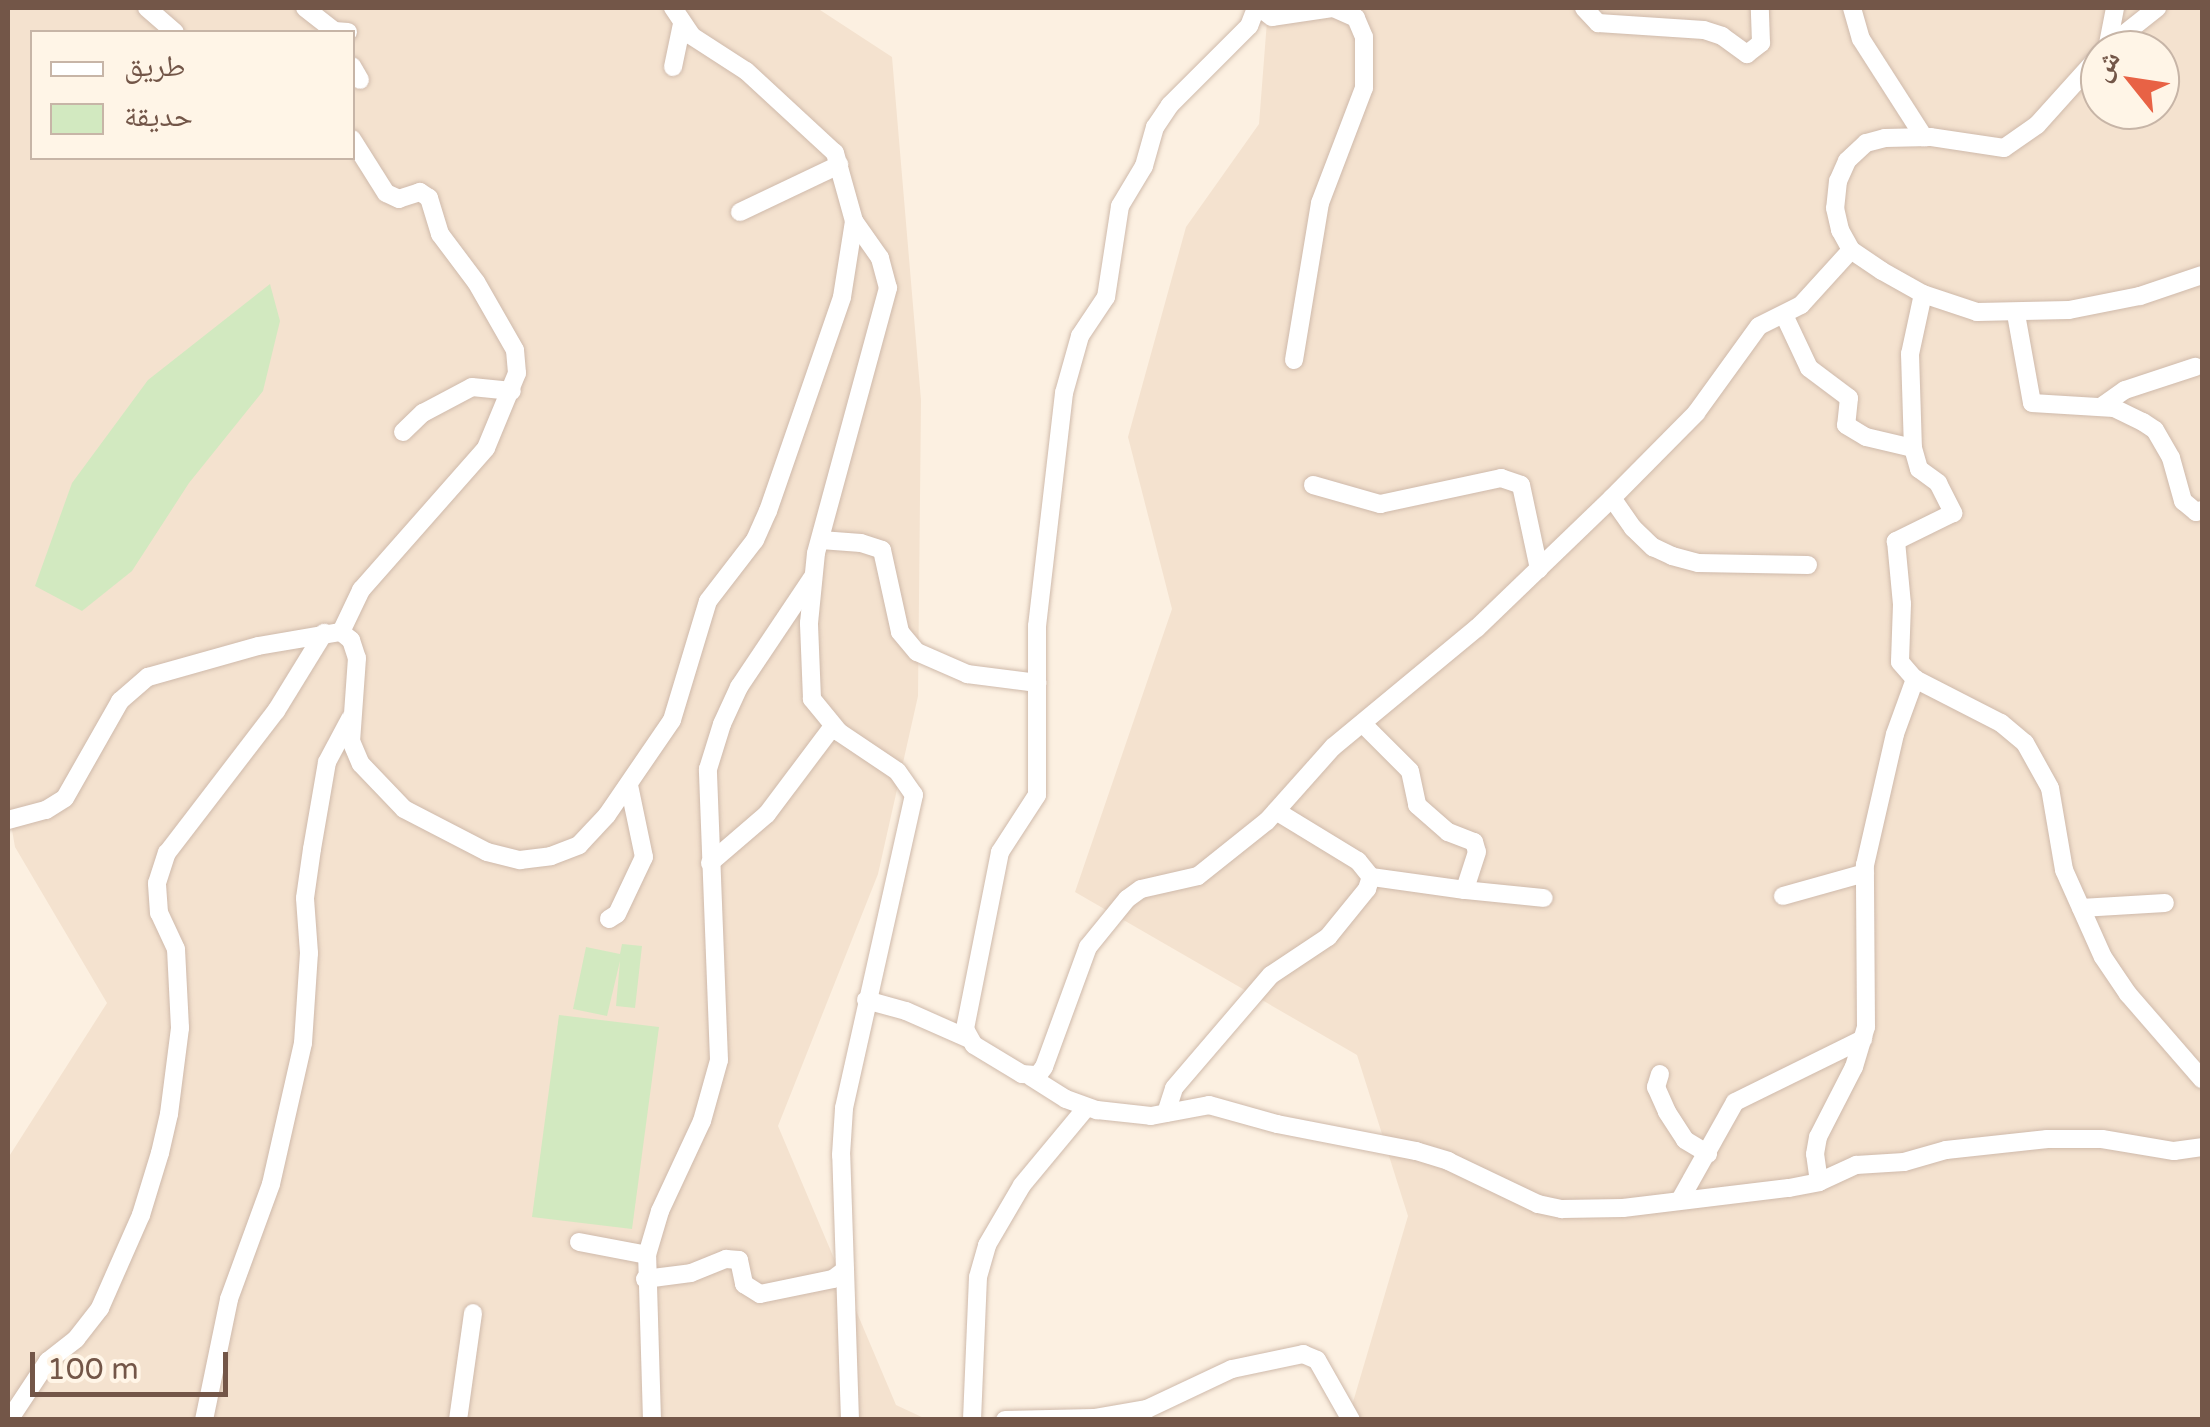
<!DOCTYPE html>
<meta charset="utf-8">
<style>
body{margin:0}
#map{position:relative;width:2210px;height:1427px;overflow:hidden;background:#fcf0e1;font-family:"Varela Round","Noto Naskh Arabic",sans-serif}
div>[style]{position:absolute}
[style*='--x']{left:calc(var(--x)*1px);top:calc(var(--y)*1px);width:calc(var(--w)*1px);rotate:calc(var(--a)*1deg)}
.residential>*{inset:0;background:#f4e2cf}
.green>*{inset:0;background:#d2e9c0}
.roads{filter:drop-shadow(0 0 2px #cfbaab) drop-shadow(0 0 2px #cfbaab)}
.minor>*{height:18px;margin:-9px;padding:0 9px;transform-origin:9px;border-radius:9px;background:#fff}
span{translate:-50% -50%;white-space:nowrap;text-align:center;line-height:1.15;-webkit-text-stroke:8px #fff5e7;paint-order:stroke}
.frame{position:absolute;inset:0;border:10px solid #735648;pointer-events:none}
.legend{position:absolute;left:30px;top:30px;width:325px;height:130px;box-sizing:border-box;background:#fff5e7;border:2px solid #c7b5a7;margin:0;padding:12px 18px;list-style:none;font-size:30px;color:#735648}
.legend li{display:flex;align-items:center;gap:20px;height:50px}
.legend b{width:50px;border:2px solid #c7b5a7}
.north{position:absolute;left:2080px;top:30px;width:100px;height:100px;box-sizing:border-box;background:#fff5e7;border:2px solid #c7b5a7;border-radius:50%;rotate:300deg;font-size:28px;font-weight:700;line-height:40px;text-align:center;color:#735648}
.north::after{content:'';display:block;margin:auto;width:35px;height:45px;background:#e86245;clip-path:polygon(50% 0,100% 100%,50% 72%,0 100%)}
.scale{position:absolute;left:30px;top:1352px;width:198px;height:45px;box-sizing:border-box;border:5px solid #735648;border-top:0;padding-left:12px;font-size:30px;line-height:35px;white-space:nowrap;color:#735648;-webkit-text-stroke:8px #fff5e7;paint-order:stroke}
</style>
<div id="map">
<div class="residential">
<div style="clip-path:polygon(evenodd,8px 8px,817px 8px,892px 57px,921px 400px,918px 696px,878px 874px,778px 1126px,896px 1405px,926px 1419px,8px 1419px,8px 1158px,107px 1003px,15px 847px,8px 807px,8px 8px,32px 32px,352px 32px,352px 158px,32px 158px,32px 32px)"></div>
<div style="clip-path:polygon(evenodd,1268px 8px,2202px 8px,2202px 1419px,1348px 1419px,1408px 1216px,1357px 1055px,1075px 892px,1172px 609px,1128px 437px,1186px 227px,1259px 124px,1268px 8px,2100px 50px,2160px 50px,2160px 110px,2100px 110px,2100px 50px)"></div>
</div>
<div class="green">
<div style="clip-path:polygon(270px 284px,280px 321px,263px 391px,189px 483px,132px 571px,82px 611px,35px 586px,72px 483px,148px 380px)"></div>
<div style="clip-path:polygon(622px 944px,642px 946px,635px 1008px,616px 1006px,620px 961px,607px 1016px,573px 1009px,586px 947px,620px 954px)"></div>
<div style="clip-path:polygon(559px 1015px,659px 1027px,632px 1229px,532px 1217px)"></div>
</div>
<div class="roads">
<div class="minor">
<div style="--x:147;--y:8;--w:37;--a:41"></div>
<div style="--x:305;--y:8;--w:37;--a:38"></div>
<div style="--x:334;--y:31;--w:14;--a:4"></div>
<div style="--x:1256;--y:8;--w:19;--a:111"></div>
<div style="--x:1249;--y:26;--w:112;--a:135"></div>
<div style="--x:1170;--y:105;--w:27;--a:124"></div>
<div style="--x:1155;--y:127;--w:41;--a:105.8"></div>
<div style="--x:1144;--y:166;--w:47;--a:121"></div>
<div style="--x:1120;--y:206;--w:92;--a:98.7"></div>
<div style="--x:1106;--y:297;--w:47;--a:123.7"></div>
<div style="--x:1080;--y:336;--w:59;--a:105.7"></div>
<div style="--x:1064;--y:393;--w:235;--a:96.6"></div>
<div style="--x:1037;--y:626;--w:169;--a:90"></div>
<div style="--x:1037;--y:795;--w:68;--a:123"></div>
<div style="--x:1000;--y:852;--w:180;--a:101.2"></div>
<div style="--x:965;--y:1029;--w:18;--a:61"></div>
<div style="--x:974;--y:1045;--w:56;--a:31.1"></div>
<div style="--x:1022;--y:1074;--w:16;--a:4"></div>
<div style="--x:1038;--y:1075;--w:10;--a:-53"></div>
<div style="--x:1044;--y:1067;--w:128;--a:-69.9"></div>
<div style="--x:1088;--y:947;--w:62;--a:-50.9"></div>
<div style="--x:1127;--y:899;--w:17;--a:-36"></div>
<div style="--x:1141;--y:889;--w:58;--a:-12.8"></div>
<div style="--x:1198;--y:876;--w:88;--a:-38.6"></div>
<div style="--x:1267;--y:821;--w:99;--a:-48.3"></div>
<div style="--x:1333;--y:747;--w:187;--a:-39.6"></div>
<div style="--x:1477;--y:628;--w:187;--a:-43.9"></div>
<div style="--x:1612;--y:498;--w:120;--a:-45.3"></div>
<div style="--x:1696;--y:413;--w:107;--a:-54.1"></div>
<div style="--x:1759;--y:326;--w:47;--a:-26.6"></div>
<div style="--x:1801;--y:305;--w:74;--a:-47.7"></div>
<div style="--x:1260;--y:8;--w:15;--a:37"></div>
<div style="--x:1272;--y:17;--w:62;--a:-8.4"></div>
<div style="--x:1584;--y:8;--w:21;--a:47"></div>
<div style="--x:1598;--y:23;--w:106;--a:3.8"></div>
<div style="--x:1704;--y:30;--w:19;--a:18"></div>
<div style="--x:1722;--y:36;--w:31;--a:36"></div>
<div style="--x:1747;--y:54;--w:18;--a:-38"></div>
<div style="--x:1761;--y:43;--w:35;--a:-92"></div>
<div style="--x:1852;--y:8;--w:32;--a:74"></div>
<div style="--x:1861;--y:39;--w:117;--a:57.3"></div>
<div style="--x:2108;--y:44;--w:37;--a:-79"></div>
<div style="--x:2104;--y:50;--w:68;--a:-38.4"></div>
<div style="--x:2100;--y:55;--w:94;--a:132"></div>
<div style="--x:2037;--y:125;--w:40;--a:145.1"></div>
<div style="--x:2004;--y:148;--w:75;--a:-171.5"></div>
<div style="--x:1930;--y:137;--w:45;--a:178.7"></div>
<div style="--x:1885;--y:138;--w:20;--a:165"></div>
<div style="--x:1866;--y:143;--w:26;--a:137"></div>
<div style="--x:1847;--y:161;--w:22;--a:114"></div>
<div style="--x:1838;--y:181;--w:27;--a:96"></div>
<div style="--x:1835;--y:208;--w:23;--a:77"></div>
<div style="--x:1840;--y:230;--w:23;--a:61"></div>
<div style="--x:1851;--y:250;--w:37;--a:34"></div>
<div style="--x:1882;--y:271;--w:47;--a:29.3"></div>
<div style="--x:1923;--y:294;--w:57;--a:18.4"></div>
<div style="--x:1977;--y:312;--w:92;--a:-1.2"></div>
<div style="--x:2069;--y:310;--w:72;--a:-11.2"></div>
<div style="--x:2140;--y:296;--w:65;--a:-18.7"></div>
<div style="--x:352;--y:66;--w:16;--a:60"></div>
<div style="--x:673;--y:67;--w:44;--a:-78.2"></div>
<div style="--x:740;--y:212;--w:110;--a:-25.4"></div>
<div style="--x:1923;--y:294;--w:61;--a:102.2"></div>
<div style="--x:1910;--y:354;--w:94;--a:88.2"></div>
<div style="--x:1913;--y:448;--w:22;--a:74"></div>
<div style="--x:1919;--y:469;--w:24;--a:36"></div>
<div style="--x:1938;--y:483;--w:34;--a:63"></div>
<div style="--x:1953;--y:513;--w:64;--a:153.8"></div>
<div style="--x:1896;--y:541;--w:63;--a:84.6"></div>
<div style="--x:1902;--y:604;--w:58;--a:92"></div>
<div style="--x:1900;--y:662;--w:23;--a:49"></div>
<div style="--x:1915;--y:679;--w:97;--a:27.1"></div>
<div style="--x:2001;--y:723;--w:31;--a:40"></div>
<div style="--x:2025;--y:743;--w:51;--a:60.9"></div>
<div style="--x:2050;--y:788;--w:83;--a:80.3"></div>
<div style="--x:2064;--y:870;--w:95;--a:65.9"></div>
<div style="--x:2103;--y:957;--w:45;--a:56"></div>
<div style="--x:2128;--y:994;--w:113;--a:49"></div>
<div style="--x:2016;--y:314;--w:90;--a:79.8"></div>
<div style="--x:2032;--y:403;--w:82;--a:3.5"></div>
<div style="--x:2114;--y:408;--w:32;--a:26"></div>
<div style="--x:2143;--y:422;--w:14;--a:34"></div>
<div style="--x:2155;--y:430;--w:32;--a:60"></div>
<div style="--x:2171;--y:458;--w:45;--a:74.4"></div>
<div style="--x:2183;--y:501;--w:17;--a:40"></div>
<div style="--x:2196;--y:512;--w:6;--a:-18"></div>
<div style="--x:1785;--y:317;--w:56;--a:64.8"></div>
<div style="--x:1809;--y:368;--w:50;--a:36.9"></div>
<div style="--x:1849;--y:398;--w:27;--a:96"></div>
<div style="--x:1846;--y:425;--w:23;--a:31"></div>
<div style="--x:1866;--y:437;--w:48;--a:13.2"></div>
<div style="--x:1294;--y:360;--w:159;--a:-80.6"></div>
<div style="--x:1320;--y:203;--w:123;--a:-69.1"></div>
<div style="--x:1364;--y:88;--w:51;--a:-90"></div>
<div style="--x:1364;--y:37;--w:21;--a:-113"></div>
<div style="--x:1356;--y:18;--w:24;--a:-156"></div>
<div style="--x:2102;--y:406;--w:28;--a:-35"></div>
<div style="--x:2125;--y:390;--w:74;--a:-18.2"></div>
<div style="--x:403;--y:432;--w:28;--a:-44"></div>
<div style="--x:423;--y:413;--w:55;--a:-28"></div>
<div style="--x:472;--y:387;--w:40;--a:5.7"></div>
<div style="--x:1313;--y:485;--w:70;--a:15.8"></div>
<div style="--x:1380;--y:504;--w:124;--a:-12.1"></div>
<div style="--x:1501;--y:478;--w:21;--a:19"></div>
<div style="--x:1521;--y:485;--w:86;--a:77.9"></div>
<div style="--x:1612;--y:498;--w:37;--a:55"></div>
<div style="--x:1633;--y:528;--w:28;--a:44"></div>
<div style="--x:1653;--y:547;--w:21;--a:25"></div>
<div style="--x:1672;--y:556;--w:27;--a:15"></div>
<div style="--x:1698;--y:563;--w:110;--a:1"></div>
<div style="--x:821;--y:540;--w:40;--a:4.3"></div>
<div style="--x:861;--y:543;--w:22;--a:18"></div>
<div style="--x:882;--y:550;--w:84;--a:77.6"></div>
<div style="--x:900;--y:632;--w:26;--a:50"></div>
<div style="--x:917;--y:652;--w:55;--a:23.7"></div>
<div style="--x:967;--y:674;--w:71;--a:7.3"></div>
<div style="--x:341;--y:632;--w:47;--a:-64.5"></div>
<div style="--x:361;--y:590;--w:189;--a:-48.6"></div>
<div style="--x:486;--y:448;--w:81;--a:-67.5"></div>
<div style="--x:517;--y:373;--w:23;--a:-95"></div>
<div style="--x:515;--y:350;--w:78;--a:-119.8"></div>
<div style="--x:476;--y:282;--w:60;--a:-126.9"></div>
<div style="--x:440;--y:234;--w:38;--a:-107"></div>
<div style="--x:429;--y:198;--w:11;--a:-146"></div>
<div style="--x:420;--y:192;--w:22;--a:162"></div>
<div style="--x:399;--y:199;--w:14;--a:-155"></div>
<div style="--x:386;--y:193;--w:64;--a:-122.2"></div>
<div style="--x:1363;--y:724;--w:66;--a:45"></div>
<div style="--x:1410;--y:771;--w:35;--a:78"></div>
<div style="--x:1417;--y:805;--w:41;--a:41.1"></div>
<div style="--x:1448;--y:832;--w:28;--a:21"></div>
<div style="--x:1474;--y:842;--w:10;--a:73"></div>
<div style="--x:1477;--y:852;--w:40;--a:108"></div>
<div style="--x:1465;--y:890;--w:95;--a:-172.1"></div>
<div style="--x:8;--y:820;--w:39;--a:-15"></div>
<div style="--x:46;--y:810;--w:22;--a:-32"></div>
<div style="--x:65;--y:798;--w:112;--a:-60.4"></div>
<div style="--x:120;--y:701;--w:37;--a:-41"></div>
<div style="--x:148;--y:677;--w:114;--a:-15.7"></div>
<div style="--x:258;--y:646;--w:84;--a:-9.6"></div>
<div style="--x:341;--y:632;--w:13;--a:39"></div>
<div style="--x:351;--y:640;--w:19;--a:72"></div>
<div style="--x:357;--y:658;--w:83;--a:94.1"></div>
<div style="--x:351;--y:741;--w:25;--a:67"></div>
<div style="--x:361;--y:764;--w:62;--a:46.3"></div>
<div style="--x:404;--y:809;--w:93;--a:27.4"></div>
<div style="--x:487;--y:852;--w:34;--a:14"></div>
<div style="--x:520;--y:860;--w:31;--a:-7"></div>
<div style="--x:551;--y:856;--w:30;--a:-21"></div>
<div style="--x:579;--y:845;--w:41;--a:-47"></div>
<div style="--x:607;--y:815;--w:115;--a:-55.6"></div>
<div style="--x:672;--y:720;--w:124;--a:-73.2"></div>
<div style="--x:708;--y:601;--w:77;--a:-52.4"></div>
<div style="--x:755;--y:540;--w:32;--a:-66"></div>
<div style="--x:768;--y:511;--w:226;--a:-70.9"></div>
<div style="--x:842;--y:297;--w:77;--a:-81"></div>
<div style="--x:854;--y:221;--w:71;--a:-105.6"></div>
<div style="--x:835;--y:153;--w:121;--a:-137.3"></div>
<div style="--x:746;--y:71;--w:64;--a:-147.1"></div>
<div style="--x:692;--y:36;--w:34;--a:-124"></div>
<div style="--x:710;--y:863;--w:75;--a:-40.7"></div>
<div style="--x:767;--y:814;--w:110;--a:-53.1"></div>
<div style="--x:1465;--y:890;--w:79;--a:5.8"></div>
<div style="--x:1783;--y:896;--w:85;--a:-15.7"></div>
<div style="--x:2081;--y:908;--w:84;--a:-3.4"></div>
<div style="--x:609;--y:919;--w:9;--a:-32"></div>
<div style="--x:617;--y:914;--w:63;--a:-64.7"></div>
<div style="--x:644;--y:857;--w:74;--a:-101.8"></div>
<div style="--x:866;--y:1000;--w:41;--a:15.4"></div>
<div style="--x:906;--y:1011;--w:67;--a:23.9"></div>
<div style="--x:1660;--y:1074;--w:14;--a:107"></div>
<div style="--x:1656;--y:1087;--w:27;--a:66"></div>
<div style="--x:1667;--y:1112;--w:33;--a:57"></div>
<div style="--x:1685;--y:1140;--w:27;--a:31"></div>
<div style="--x:1031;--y:1077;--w:41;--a:32.2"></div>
<div style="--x:1066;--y:1099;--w:33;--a:20"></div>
<div style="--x:1097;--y:1110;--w:54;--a:6.3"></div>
<div style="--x:1151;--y:1116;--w:59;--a:-10.7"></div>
<div style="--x:1209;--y:1105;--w:71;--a:15.6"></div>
<div style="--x:1277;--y:1124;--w:142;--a:11"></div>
<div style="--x:1416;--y:1151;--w:34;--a:17"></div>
<div style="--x:1448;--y:1161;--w:100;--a:25.5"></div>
<div style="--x:1538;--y:1204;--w:25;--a:12"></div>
<div style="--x:1562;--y:1209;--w:61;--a:-0.9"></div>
<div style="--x:1623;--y:1208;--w:167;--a:-6.9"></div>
<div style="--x:1789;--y:1188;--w:31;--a:-11"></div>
<div style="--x:1819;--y:1182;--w:41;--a:-24.7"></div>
<div style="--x:1856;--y:1165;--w:48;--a:-3.6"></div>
<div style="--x:1904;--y:1162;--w:44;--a:-15.9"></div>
<div style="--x:1946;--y:1150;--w:102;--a:-6.2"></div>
<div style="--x:2047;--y:1139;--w:55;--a:0"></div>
<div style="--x:2102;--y:1139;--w:73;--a:9.5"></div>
<div style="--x:2174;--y:1151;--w:28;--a:-8"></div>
<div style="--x:1166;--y:1113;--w:26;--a:-72"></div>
<div style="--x:1174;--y:1088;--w:149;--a:-49.4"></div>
<div style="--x:1271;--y:975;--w:69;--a:-33.7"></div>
<div style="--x:1328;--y:937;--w:62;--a:-50.9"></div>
<div style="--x:1367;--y:889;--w:13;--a:-72"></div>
<div style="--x:1371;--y:877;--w:21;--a:-129"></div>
<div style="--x:1358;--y:861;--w:96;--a:-148.6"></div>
<div style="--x:1819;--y:1182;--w:28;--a:-98"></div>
<div style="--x:1815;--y:1154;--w:17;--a:-80"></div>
<div style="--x:1818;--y:1137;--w:79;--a:-62.8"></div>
<div style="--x:1854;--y:1067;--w:42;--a:-73.3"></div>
<div style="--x:1866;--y:1027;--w:162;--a:-90.4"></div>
<div style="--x:1865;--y:865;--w:134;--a:-77.1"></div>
<div style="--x:1895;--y:734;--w:59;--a:-70"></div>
<div style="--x:1680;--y:1200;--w:112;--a:-60.7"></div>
<div style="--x:1735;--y:1102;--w:143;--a:-26.2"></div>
<div style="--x:579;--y:1242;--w:69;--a:10.8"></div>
<div style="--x:645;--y:1279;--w:46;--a:-7.4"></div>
<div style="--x:691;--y:1273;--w:38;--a:-22"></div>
<div style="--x:726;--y:1259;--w:13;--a:4"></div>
<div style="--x:739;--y:1260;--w:25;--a:78"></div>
<div style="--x:744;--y:1284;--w:19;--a:32"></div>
<div style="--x:760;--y:1294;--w:75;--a:-11.6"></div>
<div style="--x:833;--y:1279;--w:15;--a:-37"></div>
<div style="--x:9;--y:1420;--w:71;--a:-56.5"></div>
<div style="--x:48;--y:1361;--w:36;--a:-38"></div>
<div style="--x:76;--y:1339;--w:39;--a:-52"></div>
<div style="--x:100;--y:1308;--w:102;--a:-66.2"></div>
<div style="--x:141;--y:1215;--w:65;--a:-73"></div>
<div style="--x:160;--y:1153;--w:40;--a:-77"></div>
<div style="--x:169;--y:1114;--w:87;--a:-82.7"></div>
<div style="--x:180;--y:1028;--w:79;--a:-92.9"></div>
<div style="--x:176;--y:949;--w:40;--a:-115"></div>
<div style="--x:159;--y:913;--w:30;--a:-94"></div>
<div style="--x:157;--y:883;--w:32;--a:-72"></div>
<div style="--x:167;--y:853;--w:179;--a:-52.5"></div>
<div style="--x:276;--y:711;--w:92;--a:-58.4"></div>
<div style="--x:204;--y:1420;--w:124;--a:-78.3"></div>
<div style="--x:229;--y:1299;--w:122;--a:-69.9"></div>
<div style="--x:271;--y:1184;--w:145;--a:-77.2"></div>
<div style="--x:303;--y:1043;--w:90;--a:-86.2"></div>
<div style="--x:309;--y:953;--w:55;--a:-94.2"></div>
<div style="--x:305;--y:898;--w:49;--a:-81.9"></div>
<div style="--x:312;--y:849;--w:88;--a:-80.2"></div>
<div style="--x:327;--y:762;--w:49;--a:-61.9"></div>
<div style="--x:458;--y:1420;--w:108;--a:-82"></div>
<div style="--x:652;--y:1420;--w:165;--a:-91.7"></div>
<div style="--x:647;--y:1255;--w:46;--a:-73.5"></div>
<div style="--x:660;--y:1211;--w:99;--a:-65"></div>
<div style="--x:702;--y:1121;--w:63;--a:-74.4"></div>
<div style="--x:719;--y:1060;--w:291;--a:-92.2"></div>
<div style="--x:708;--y:769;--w:47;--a:-72.7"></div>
<div style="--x:722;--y:724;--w:41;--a:-65.3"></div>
<div style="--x:739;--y:687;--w:131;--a:-56.2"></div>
<div style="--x:850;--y:1420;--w:265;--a:-91.9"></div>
<div style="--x:841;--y:1155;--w:47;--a:-86.3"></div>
<div style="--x:844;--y:1108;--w:321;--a:-77.4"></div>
<div style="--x:914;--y:795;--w:29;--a:-125"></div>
<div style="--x:897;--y:771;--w:70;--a:-146.1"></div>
<div style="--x:839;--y:732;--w:43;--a:-129.3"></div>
<div style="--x:812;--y:699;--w:76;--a:-92.3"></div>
<div style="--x:809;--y:623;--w:70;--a:-84.3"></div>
<div style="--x:816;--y:553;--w:275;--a:-74.8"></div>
<div style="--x:888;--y:288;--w:31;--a:-105"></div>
<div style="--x:880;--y:258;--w:45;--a:-125.1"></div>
<div style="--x:972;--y:1420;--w:143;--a:-87.6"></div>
<div style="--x:978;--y:1277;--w:33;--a:-74"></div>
<div style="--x:987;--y:1245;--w:69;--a:-59.7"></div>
<div style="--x:1022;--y:1185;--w:100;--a:-50.3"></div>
<div style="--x:1005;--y:1420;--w:89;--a:-1.3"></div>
<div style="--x:1094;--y:1418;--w:54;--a:-9.6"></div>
<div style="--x:1147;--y:1409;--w:94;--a:-25.2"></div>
<div style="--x:1232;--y:1369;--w:73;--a:-11.9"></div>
<div style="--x:1303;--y:1354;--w:15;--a:23"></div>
<div style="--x:1317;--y:1360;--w:69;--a:60.5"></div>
</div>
</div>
<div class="frame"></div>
<ul class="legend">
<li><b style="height:12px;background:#fff"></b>طريق</li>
<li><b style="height:28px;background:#d2e9c0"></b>حديقة</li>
</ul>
<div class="north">ش</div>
<div class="scale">100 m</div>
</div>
